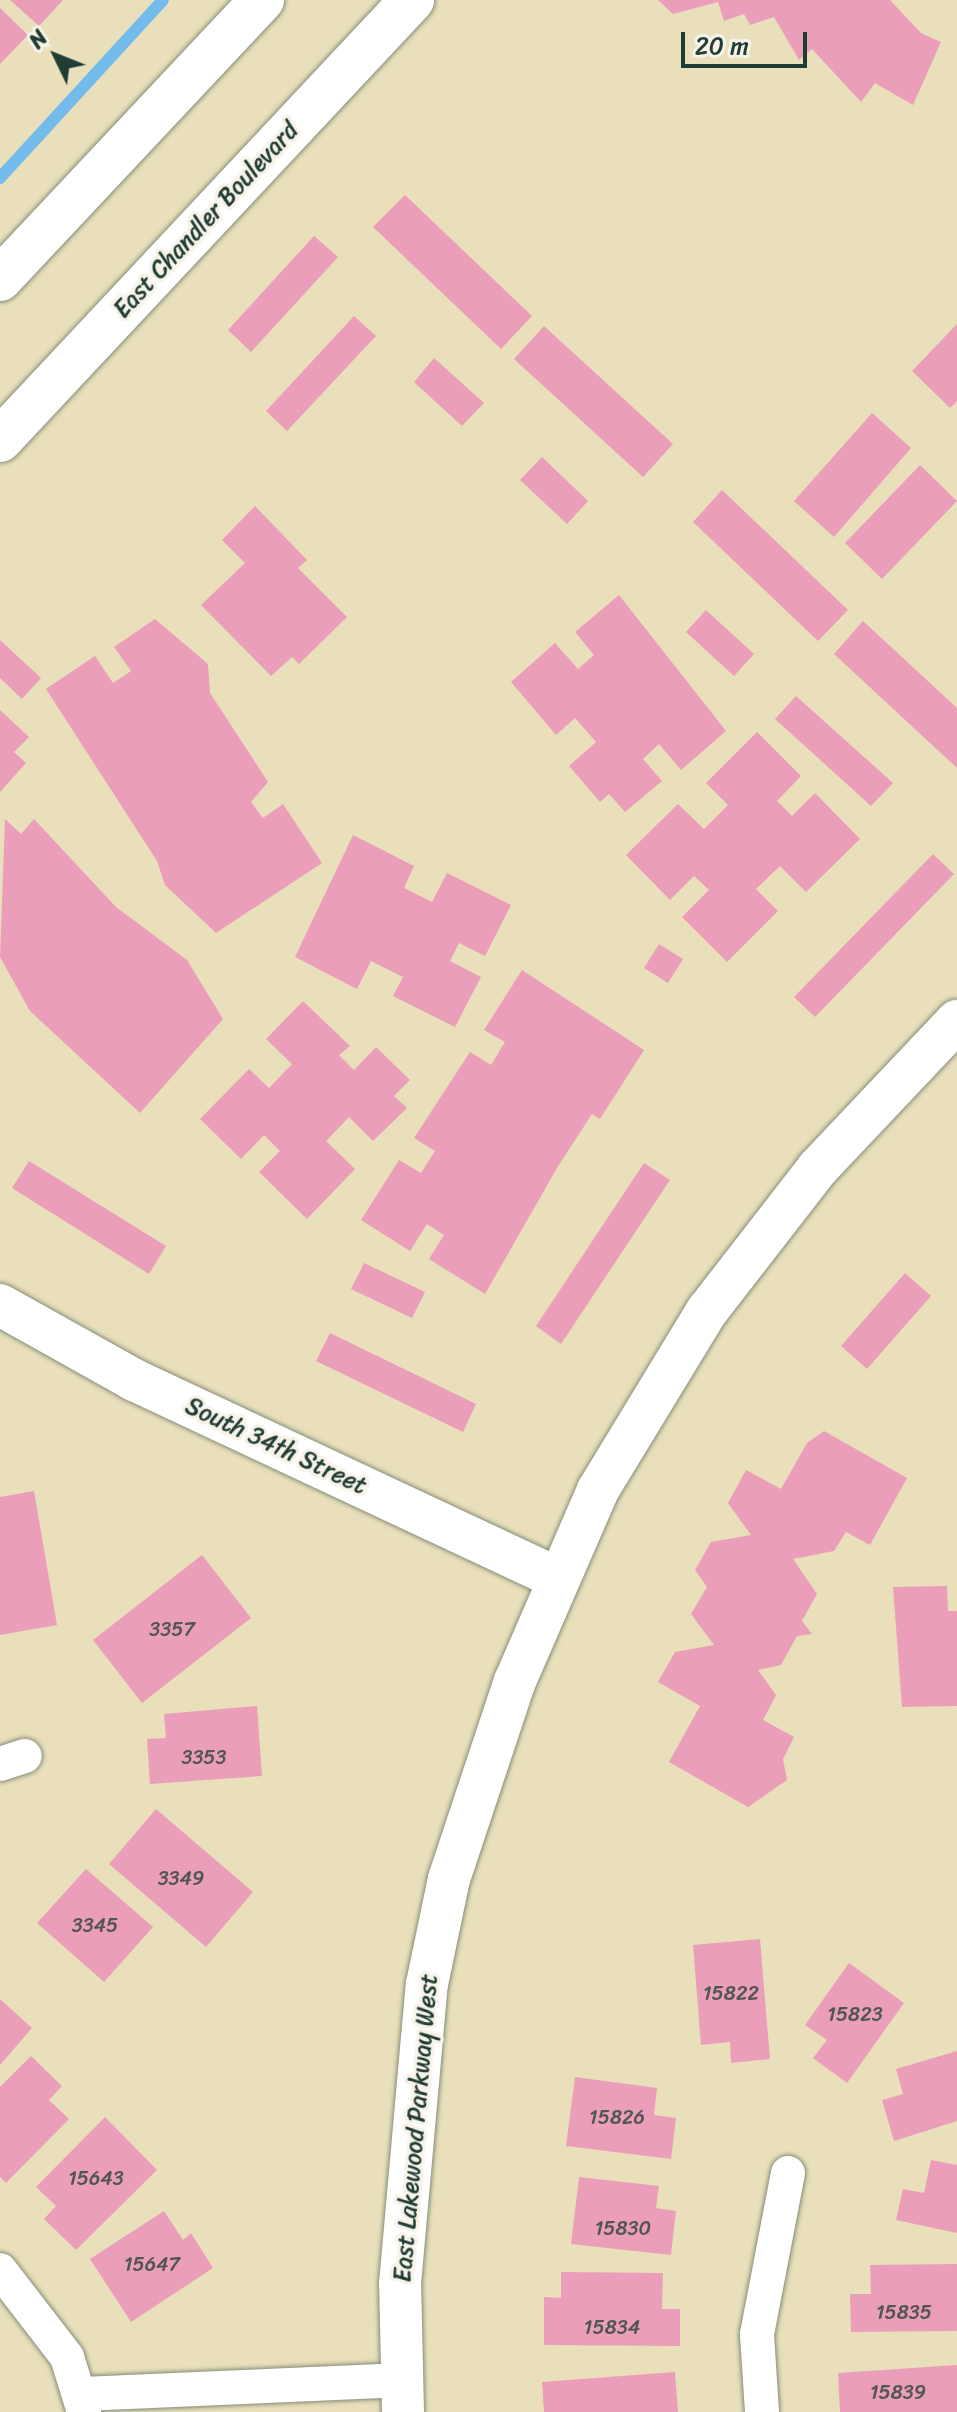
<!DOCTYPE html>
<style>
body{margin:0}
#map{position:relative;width:957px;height:2412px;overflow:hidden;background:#e9dfbb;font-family:Sriracha,sans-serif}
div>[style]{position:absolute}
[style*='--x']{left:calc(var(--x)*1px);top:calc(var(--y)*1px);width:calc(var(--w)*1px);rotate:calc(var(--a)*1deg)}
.stream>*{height:12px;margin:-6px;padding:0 6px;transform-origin:6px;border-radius:6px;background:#73bbeb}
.building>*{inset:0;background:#eb9eb9}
.roads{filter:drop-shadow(0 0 2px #848e78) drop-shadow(0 0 2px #848e78)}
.minor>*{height:34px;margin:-17px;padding:0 17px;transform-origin:17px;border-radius:17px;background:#fff}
.tertiary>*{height:42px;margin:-21px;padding:0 21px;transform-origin:21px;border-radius:21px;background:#fff}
.secondary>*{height:44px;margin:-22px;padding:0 22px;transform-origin:22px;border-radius:22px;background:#fff}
span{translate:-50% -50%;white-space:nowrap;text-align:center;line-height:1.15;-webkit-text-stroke:7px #f7f3e8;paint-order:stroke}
.number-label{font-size:20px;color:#525555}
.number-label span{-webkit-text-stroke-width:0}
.street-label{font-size:24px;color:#1f3d34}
.north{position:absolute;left:16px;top:16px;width:80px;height:80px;-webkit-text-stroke:6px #f7f3e8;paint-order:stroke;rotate:313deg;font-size:22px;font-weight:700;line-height:32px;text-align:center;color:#1f3d34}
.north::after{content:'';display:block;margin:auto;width:28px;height:36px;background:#1f3d34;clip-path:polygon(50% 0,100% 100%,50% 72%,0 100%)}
.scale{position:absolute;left:681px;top:32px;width:126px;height:36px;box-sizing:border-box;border:4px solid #1f3d34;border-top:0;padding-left:10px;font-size:24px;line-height:28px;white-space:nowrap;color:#1f3d34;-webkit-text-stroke:6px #f7f3e8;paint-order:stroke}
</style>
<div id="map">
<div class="stream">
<div style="--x:0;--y:178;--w:241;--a:-47.5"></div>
</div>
<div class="building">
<div style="clip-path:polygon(10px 0,63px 0,39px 26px)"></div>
<div style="clip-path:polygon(658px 0,890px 0,921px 33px,941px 42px,913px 105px,875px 83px,861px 102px,812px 49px,799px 60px,774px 17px,750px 25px,744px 14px,724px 21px,718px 2px,673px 14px)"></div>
<div style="clip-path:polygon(0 8px,28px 35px,0 64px)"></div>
<div style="clip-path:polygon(405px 195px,532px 316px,501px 349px,373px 227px)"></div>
<div style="clip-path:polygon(314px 236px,338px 257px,251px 352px,228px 330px)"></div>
<div style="clip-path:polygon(354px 316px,376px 336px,287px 431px,266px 411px)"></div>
<div style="clip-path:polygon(957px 324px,957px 401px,950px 408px,912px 371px)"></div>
<div style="clip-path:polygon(544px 326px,673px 444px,643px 477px,514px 359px)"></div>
<div style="clip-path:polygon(434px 358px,484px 403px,462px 426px,414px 382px)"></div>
<div style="clip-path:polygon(872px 413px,911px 448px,834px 537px,794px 501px)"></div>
<div style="clip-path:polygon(542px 457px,588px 501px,567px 524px,520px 480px)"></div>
<div style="clip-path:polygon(920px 465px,957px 501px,882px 579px,845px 543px)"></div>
<div style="clip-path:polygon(722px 490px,848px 610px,818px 641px,693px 522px)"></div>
<div style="clip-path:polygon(255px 506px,307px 560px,298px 568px,347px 617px,299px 664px,292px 657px,271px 676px,201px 605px,245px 563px,222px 540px)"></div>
<div style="clip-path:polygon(619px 595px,726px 731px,681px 770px,659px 744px,643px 759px,662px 781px,625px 812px,609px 794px,600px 802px,569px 766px,596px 742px,575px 718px,556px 735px,511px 682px,555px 643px,578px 669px,594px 655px,575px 632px)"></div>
<div style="clip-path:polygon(706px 610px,754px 654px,734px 676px,686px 632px)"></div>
<div style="clip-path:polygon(155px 619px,208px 664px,210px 693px,268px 782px,251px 802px,263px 818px,283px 804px,322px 863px,216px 933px,165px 885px,157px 861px,46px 689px,95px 656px,113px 683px,131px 671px,114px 647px)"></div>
<div style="clip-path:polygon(863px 621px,957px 708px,957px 768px,834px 654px)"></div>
<div style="clip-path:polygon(0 640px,41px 678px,22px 699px,0 678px)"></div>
<div style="clip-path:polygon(796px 696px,893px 783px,871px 806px,775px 719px)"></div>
<div style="clip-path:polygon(0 710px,29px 737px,14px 752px,26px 763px,0 792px)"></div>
<div style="clip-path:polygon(757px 732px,801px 776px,777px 801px,792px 816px,815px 793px,860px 839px,806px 892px,780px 866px,756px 889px,778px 911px,727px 962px,682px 917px,709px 890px,694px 876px,670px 900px,626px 855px,678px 804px,704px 829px,728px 805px,706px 783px)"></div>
<div style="clip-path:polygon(5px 819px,21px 834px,34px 819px,116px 907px,187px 960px,223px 1019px,140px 1113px,30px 1011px,0 957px)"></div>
<div style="clip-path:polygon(353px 835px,414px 866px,404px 888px,432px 902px,447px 873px,511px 905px,485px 956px,459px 943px,450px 961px,481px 977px,455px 1027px,393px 996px,403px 977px,371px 961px,357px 989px,295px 957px)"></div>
<div style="clip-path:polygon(933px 854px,954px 874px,815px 1017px,794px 997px)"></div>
<div style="clip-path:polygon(659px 944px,683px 959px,668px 983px,644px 968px)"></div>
<div style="clip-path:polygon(522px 970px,644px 1050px,600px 1119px,592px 1114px,557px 1168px,485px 1294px,429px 1259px,444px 1235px,427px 1224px,410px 1251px,361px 1220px,399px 1160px,421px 1173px,435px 1151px,414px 1138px,470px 1052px,491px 1065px,505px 1042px,484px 1030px)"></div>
<div style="clip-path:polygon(303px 1001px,350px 1046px,339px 1055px,354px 1070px,376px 1047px,410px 1080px,394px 1096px,407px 1108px,373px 1141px,349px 1117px,326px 1141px,355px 1169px,307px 1219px,259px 1172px,280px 1151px,264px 1135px,241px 1159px,200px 1119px,249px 1069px,269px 1088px,292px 1064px,266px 1039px)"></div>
<div style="clip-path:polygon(29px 1161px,166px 1246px,149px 1274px,12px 1188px)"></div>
<div style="clip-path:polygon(644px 1163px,670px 1180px,561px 1344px,536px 1326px)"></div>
<div style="clip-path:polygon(364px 1263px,425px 1292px,412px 1318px,351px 1289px)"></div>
<div style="clip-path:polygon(905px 1273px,931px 1296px,867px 1369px,841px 1346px)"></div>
<div style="clip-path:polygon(330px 1333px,476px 1404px,463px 1432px,316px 1361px)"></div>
<div style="clip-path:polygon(824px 1431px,907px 1478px,870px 1545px,846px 1532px,834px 1551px,793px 1559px,817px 1594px,802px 1621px,812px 1634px,797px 1636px,781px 1665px,758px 1670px,776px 1695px,763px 1720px,794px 1737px,783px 1759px,787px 1780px,748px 1807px,669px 1762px,700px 1706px,658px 1682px,675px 1652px,714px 1645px,691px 1614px,707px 1587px,695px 1570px,711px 1542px,751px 1535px,728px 1503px,746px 1470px,781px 1489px,807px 1443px)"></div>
<div style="clip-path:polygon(34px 1491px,57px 1625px,0 1635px,0 1497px)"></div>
<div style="clip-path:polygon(202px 1555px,251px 1618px,142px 1703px,93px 1640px)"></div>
<div style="clip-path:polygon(947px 1586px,948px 1611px,957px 1611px,957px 1706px,902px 1707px,893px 1587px)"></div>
<div style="clip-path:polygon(257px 1706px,262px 1776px,150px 1784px,147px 1739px,166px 1738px,164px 1714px)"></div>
<div style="clip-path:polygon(156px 1809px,253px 1892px,206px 1947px,109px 1864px)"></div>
<div style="clip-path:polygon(86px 1869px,153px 1927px,104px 1982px,37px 1923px)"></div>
<div style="clip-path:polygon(760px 1939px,770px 2059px,731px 2063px,730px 2042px,701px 2045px,693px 1945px)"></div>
<div style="clip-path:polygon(849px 1963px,904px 2003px,847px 2083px,813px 2058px,827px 2040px,805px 2025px)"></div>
<div style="clip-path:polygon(0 1999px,32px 2028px,0 2065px)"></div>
<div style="clip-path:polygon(957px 2051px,957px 2121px,894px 2141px,882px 2100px,903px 2094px,896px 2069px)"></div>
<div style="clip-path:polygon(31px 2056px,62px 2086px,49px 2100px,69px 2119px,6px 2183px,0 2177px,0 2087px)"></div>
<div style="clip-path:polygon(575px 2077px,657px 2088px,654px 2115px,676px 2118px,671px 2159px,566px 2146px)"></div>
<div style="clip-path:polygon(105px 2117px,157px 2170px,76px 2250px,44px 2219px,56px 2206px,36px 2187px)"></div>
<div style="clip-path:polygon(931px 2160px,957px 2165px,957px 2233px,896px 2220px,903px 2189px,924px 2193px)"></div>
<div style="clip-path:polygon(579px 2177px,659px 2186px,656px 2208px,676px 2211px,671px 2255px,571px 2244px)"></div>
<div style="clip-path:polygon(164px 2211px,183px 2240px,191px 2233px,213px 2268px,131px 2322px,90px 2259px)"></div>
<div style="clip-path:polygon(957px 2264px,957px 2331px,851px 2332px,850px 2294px,871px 2294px,870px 2265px)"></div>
<div style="clip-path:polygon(561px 2272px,663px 2273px,662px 2309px,680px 2309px,680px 2346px,544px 2345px,544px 2297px,561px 2298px)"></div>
<div style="clip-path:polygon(957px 2365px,957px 2412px,840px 2412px,838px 2373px)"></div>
<div style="clip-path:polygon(675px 2372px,678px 2412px,544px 2412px,542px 2382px)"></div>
</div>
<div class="roads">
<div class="minor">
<div style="--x:0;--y:1764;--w:26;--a:-18"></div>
<div style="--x:0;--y:2270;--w:110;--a:52.4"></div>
<div style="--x:67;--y:2357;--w:58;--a:72.8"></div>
<div style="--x:82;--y:2394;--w:317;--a:-2.5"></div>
<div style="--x:762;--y:2412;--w:78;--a:-93.7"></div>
<div style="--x:757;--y:2334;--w:164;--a:-79.1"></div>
</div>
<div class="tertiary">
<div style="--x:0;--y:1305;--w:154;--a:29.2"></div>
<div style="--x:134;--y:1380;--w:466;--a:25.1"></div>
<div style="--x:403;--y:2412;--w:128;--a:-91.3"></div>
<div style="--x:400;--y:2284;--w:301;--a:-84.9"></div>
<div style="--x:427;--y:1984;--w:107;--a:-78.2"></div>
<div style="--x:449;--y:1879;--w:209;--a:-71.6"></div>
<div style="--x:515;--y:1681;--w:208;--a:-66.5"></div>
<div style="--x:598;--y:1490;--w:210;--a:-58.7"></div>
<div style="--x:707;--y:1311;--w:180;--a:-52.2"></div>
<div style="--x:817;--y:1169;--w:204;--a:-46.6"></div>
</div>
<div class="secondary">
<div style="--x:0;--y:279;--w:383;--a:-46.8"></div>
<div style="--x:0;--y:440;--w:603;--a:-46.88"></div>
</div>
</div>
<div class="number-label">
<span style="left:172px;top:1629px">3357</span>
<span style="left:204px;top:1757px">3353</span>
<span style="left:181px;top:1878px">3349</span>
<span style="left:95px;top:1925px">3345</span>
<span style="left:731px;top:1993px">15822</span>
<span style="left:855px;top:2014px">15823</span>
<span style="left:617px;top:2117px">15826</span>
<span style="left:96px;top:2178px">15643</span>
<span style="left:623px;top:2228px">15830</span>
<span style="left:152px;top:2264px">15647</span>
<span style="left:904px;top:2312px">15835</span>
<span style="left:612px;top:2327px">15834</span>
<span style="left:898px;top:2392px">15839</span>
</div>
<div class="street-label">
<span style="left:206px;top:220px;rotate:-47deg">East Chandler Boulevard</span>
<span style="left:276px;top:1446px;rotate:25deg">South 34th Street</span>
<span style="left:416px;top:2128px;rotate:-85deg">East Lakewood Parkway West</span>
</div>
<div class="north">N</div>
<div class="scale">20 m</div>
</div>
